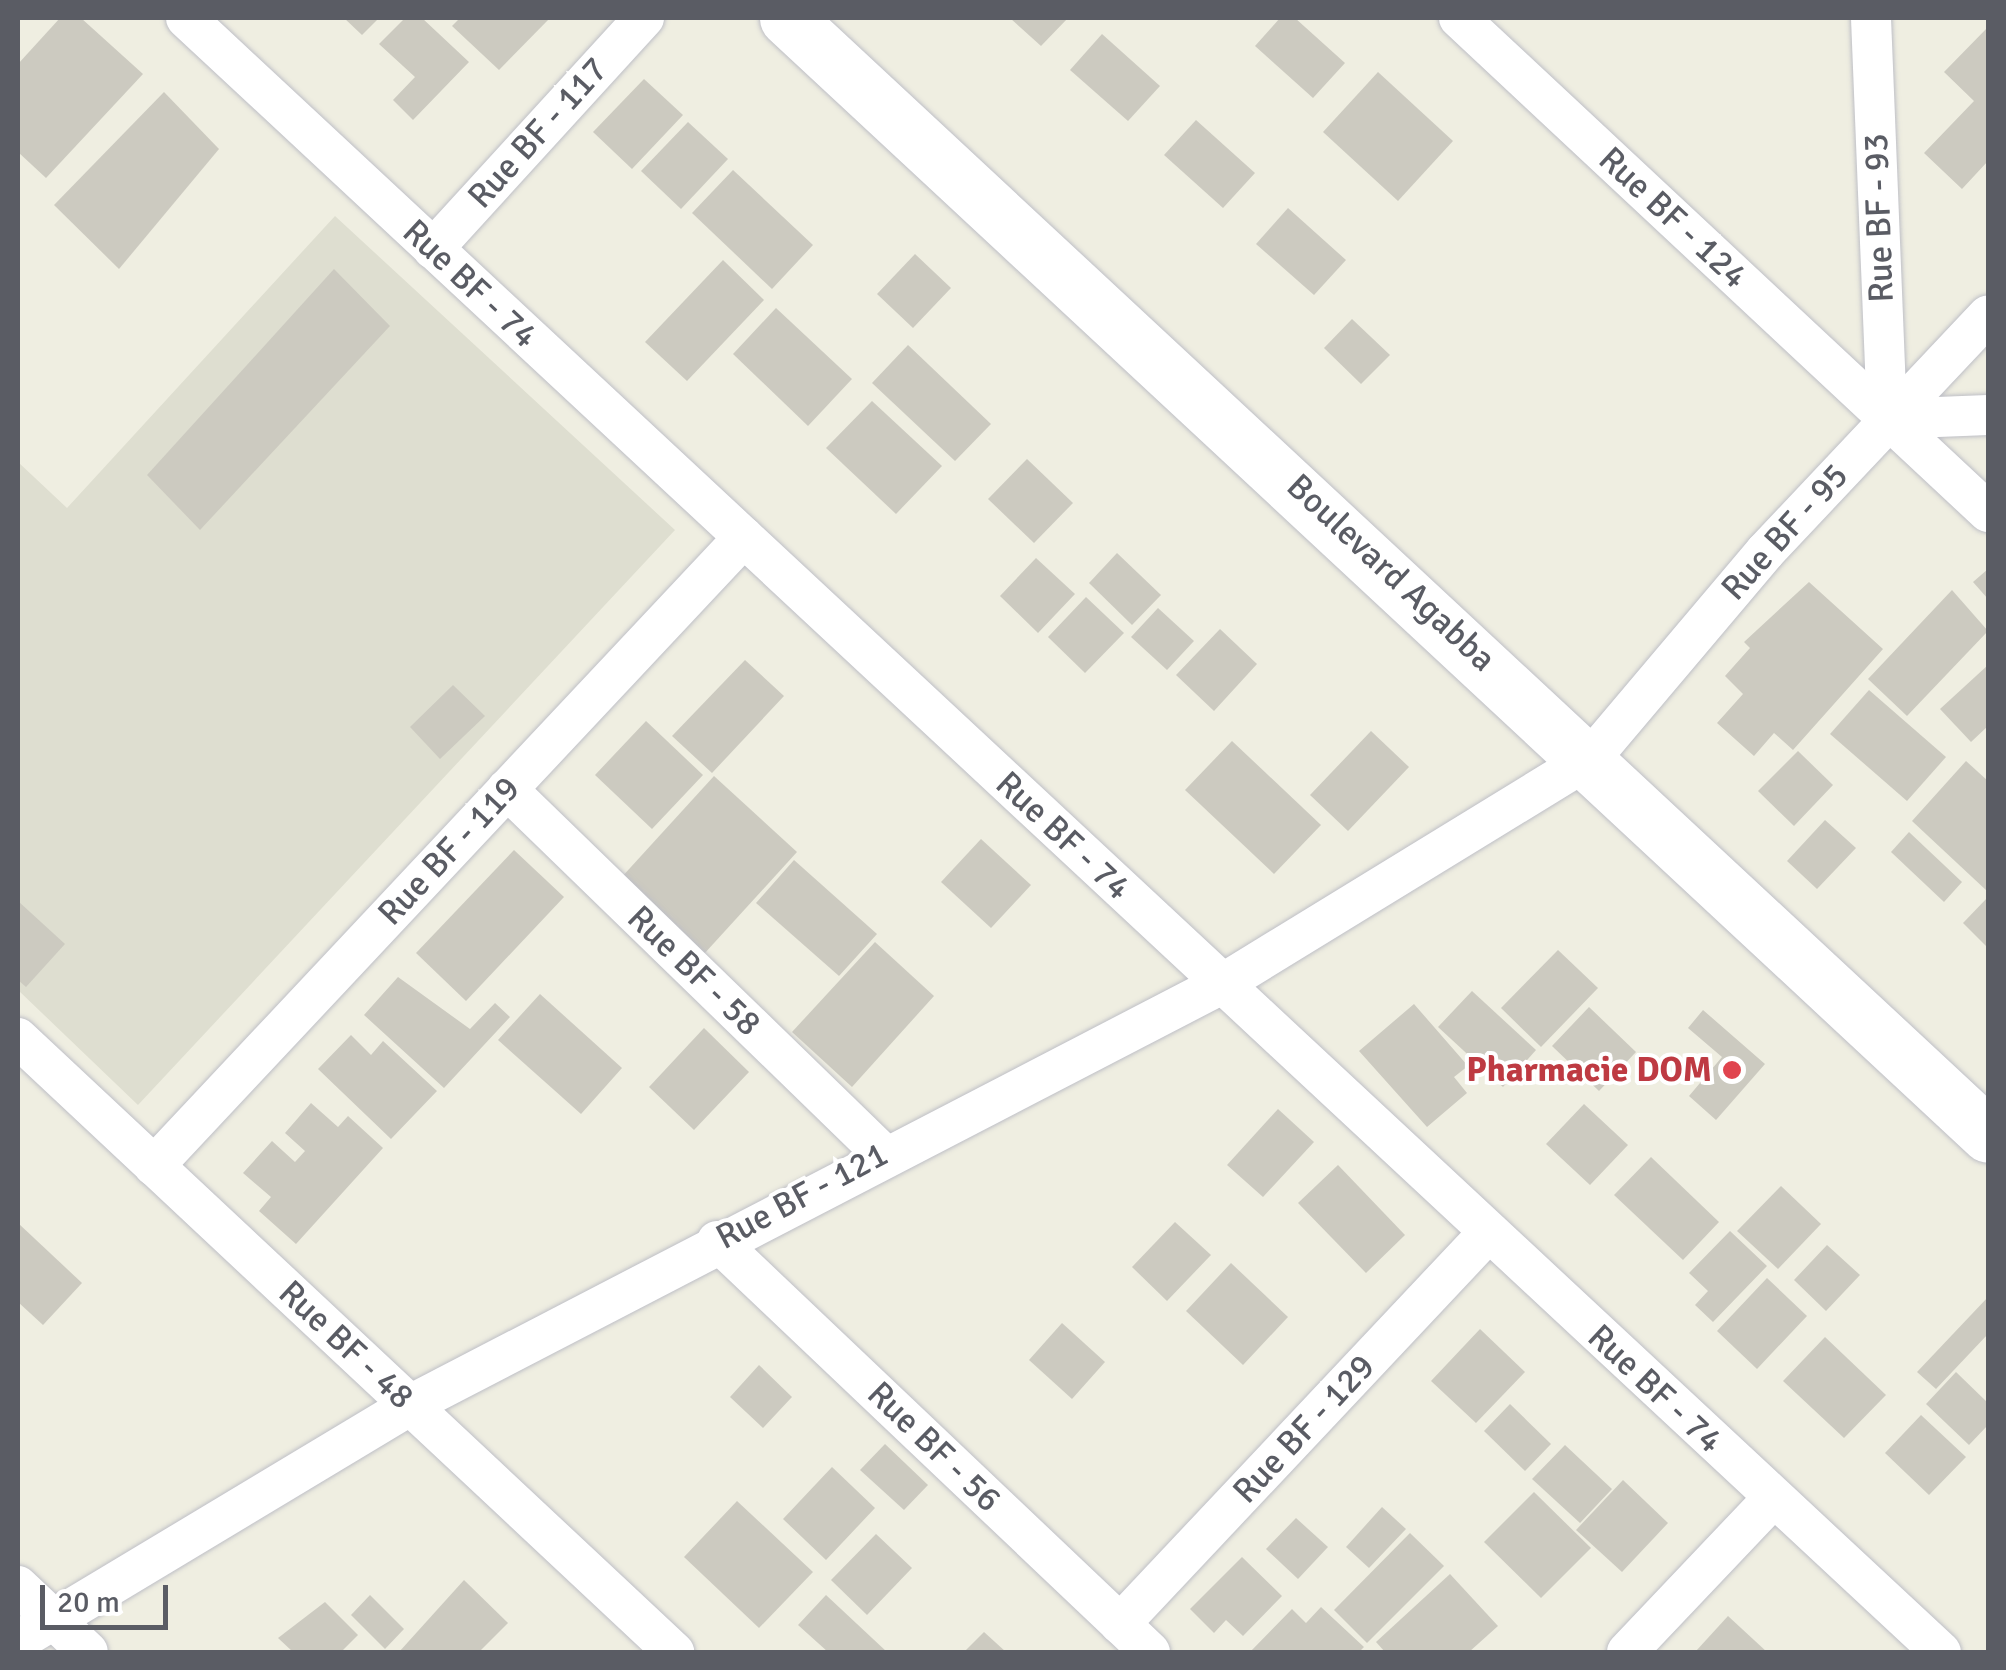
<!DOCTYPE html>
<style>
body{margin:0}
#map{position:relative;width:2006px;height:1670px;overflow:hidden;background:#efeee1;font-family:Signika,sans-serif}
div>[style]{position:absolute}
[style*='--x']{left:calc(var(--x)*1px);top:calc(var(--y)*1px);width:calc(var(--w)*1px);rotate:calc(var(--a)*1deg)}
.education>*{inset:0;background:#deded0}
.building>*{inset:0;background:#cccac0}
.roads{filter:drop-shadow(0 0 2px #bebfc6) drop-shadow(0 0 2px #bebfc6)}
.minor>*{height:40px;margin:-20px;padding:0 20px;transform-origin:20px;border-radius:20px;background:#fff}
.secondary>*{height:55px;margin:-27.5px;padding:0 27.5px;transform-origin:27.5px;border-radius:27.5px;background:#fff}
.dots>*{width:28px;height:28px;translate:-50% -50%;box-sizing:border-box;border:5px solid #fff;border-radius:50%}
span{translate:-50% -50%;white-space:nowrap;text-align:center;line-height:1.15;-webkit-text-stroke:8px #fff;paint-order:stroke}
.street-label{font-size:35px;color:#5a5c64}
.health-label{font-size:35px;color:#be3a42;font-weight:700}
.right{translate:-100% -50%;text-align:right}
.frame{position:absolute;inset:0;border:20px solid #5a5c64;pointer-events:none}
.scale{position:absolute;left:40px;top:1585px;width:128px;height:45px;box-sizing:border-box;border:5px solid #5a5c64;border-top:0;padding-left:12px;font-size:30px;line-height:35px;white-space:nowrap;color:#5a5c64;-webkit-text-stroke:8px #fff;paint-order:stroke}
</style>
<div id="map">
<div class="education">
<div style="clip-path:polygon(335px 216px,675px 530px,138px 1105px,18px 990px,18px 462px,67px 508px)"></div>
</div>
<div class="building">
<div style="clip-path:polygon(60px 18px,81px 18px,143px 74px,46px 178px,18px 152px,18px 64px)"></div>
<div style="clip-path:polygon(344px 18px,379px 18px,362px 35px)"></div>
<div style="clip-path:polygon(405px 18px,422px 18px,469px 62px,413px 120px,393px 100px,415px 77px,379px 44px)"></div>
<div style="clip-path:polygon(460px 18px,550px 18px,499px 70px,452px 26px)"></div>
<div style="clip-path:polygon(1010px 18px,1068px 18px,1041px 46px)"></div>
<div style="clip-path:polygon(1280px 18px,1295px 18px,1345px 63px,1313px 98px,1255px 46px)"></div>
<div style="clip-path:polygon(1988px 27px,1988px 161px,1962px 189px,1924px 153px,1974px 101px,1944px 72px)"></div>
<div style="clip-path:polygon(1102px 34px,1160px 86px,1128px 121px,1070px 70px)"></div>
<div style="clip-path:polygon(1378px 72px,1453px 141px,1398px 201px,1323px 132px)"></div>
<div style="clip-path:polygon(644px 79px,683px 115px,632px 169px,593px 132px)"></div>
<div style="clip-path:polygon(164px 92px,219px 149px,119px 269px,54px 205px)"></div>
<div style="clip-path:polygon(1196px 120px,1255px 173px,1223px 208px,1164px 155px)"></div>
<div style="clip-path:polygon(688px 122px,728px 159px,681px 209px,641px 171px)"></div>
<div style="clip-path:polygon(733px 170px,813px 245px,772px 289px,692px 213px)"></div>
<div style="clip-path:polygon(1288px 208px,1346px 260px,1314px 295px,1256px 244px)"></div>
<div style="clip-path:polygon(915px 254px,951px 288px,913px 328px,877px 294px)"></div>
<div style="clip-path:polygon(723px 260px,764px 300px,687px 381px,645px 342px)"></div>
<div style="clip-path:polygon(334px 269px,390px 326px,200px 530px,147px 475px)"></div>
<div style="clip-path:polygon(776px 308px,852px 379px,808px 426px,733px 354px)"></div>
<div style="clip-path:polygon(1352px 319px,1390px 355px,1361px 384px,1324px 348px)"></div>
<div style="clip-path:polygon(908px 345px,991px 424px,955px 461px,872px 383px)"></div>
<div style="clip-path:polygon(872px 401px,942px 466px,896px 514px,826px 448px)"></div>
<div style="clip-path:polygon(1027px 459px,1073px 503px,1034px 543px,988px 499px)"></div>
<div style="clip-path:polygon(1117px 553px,1161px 595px,1132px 625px,1089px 583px)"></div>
<div style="clip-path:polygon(1036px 558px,1075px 594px,1038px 633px,1000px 596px)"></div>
<div style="clip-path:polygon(1988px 569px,1988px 599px,1973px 582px)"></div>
<div style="clip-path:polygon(1809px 582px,1883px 649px,1793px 750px,1774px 733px,1754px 756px,1717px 723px,1743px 694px,1725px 676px,1750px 648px,1744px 642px)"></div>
<div style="clip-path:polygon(1952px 590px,1988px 631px,1907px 716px,1868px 679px)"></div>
<div style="clip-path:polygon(1086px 597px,1124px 633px,1085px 673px,1048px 637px)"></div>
<div style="clip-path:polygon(1158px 608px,1194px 641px,1167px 670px,1131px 637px)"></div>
<div style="clip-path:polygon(1220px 629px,1257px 664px,1214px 711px,1176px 675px)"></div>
<div style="clip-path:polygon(745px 660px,784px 696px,712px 773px,672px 736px)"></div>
<div style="clip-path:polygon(1988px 665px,1988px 726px,1971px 742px,1940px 709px)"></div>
<div style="clip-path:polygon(453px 685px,485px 716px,440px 759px,410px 727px)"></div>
<div style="clip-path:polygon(1869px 690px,1946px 757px,1907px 801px,1830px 734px)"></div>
<div style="clip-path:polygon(646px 721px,703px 775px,652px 829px,595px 775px)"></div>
<div style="clip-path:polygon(1371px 731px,1409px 767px,1348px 831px,1310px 795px)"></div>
<div style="clip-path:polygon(1232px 741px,1321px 825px,1274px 874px,1185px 790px)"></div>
<div style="clip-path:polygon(1798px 751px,1833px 785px,1794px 826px,1758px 791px)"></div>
<div style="clip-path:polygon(1966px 761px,1988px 781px,1987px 891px,1912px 821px)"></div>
<div style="clip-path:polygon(714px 776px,797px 852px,704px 954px,620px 879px)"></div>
<div style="clip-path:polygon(1825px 820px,1856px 848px,1817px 889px,1787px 861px)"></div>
<div style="clip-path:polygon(1909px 832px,1962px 882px,1944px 902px,1891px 852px)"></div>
<div style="clip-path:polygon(981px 839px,1031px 885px,991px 928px,941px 882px)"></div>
<div style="clip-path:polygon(514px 850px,564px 897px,466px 1001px,416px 953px)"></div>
<div style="clip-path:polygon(794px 860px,877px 934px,839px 976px,756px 903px)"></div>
<div style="clip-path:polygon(1988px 897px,1988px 948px,1963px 923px)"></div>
<div style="clip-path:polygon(18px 901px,65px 944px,26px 987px,18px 980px)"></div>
<div style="clip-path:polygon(875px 942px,934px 996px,852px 1087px,792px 1032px)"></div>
<div style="clip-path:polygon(1558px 950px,1598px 988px,1541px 1047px,1501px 1008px)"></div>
<div style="clip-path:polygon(398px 977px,470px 1029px,495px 1003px,510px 1017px,444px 1088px,364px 1015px)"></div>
<div style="clip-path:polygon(1472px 991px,1536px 1050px,1503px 1087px,1438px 1027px)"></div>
<div style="clip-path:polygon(540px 994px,622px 1068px,581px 1114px,498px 1040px)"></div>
<div style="clip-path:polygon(1414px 1004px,1468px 1066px,1454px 1077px,1467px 1093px,1427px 1127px,1359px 1051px)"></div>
<div style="clip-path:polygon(1589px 1007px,1636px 1052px,1599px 1091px,1552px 1046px)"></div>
<div style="clip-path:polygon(1703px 1010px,1765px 1064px,1716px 1120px,1689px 1096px,1722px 1057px,1688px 1028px)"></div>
<div style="clip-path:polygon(704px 1028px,749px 1072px,694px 1130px,649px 1087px)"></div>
<div style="clip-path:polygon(351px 1035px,371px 1055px,383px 1041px,437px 1091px,391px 1139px,318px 1069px)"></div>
<div style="clip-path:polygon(311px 1103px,338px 1127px,348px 1116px,383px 1148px,296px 1244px,259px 1211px,271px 1197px,243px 1173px,272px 1141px,295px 1162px,305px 1151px,285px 1133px)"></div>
<div style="clip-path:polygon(1584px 1104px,1628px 1145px,1590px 1185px,1546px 1144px)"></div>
<div style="clip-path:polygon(1278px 1109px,1314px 1142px,1263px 1197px,1227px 1165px)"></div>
<div style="clip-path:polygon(1651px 1157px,1719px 1222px,1683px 1260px,1614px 1195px)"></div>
<div style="clip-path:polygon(1338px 1165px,1405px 1235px,1366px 1273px,1298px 1203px)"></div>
<div style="clip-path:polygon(1781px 1186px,1821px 1224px,1778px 1269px,1737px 1231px)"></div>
<div style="clip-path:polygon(1175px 1222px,1211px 1255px,1167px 1301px,1132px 1267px)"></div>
<div style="clip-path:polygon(18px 1223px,82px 1283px,43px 1325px,18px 1302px)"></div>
<div style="clip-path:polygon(1730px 1231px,1767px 1266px,1713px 1322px,1695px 1305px,1708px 1291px,1689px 1273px)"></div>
<div style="clip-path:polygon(1827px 1245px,1860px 1275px,1826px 1311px,1794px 1280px)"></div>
<div style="clip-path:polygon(1231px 1263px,1288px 1317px,1243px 1365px,1186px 1311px)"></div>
<div style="clip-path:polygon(1767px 1278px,1807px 1316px,1757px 1369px,1717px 1331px)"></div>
<div style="clip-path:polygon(1988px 1297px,1988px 1334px,1936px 1389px,1917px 1372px)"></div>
<div style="clip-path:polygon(1062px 1323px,1105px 1362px,1072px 1399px,1029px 1360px)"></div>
<div style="clip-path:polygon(1480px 1329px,1525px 1372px,1476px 1423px,1431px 1381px)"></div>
<div style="clip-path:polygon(1825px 1337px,1886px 1395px,1844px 1438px,1783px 1381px)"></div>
<div style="clip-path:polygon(759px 1365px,792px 1397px,763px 1428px,730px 1397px)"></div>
<div style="clip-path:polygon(1956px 1372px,1988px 1403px,1988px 1425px,1969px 1445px,1926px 1404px)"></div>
<div style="clip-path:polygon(1510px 1404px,1551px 1444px,1525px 1471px,1484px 1431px)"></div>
<div style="clip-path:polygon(1921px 1415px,1966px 1457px,1929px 1495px,1885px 1453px)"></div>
<div style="clip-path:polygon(885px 1444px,928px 1485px,904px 1510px,860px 1470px)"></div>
<div style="clip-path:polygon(1565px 1445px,1612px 1489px,1580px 1523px,1532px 1479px)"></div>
<div style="clip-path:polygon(832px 1467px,875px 1508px,826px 1560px,783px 1519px)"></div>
<div style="clip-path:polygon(1623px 1480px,1668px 1523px,1622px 1572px,1576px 1530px)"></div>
<div style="clip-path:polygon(1534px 1492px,1591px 1548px,1541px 1598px,1484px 1542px)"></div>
<div style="clip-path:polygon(737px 1501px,813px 1572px,759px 1628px,684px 1557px)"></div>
<div style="clip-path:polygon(1382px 1507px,1406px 1529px,1369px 1568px,1346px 1547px)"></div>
<div style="clip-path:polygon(1296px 1518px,1328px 1547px,1298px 1579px,1266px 1549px)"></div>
<div style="clip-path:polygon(1410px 1533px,1444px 1566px,1367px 1643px,1334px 1610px)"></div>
<div style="clip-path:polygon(876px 1534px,912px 1568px,867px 1615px,831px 1580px)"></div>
<div style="clip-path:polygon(1242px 1557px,1282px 1596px,1243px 1636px,1226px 1620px,1214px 1633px,1190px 1609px)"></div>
<div style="clip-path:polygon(1450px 1574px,1498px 1626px,1469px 1652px,1385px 1652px,1376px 1642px)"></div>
<div style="clip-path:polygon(464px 1580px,508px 1623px,479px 1652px,399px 1652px)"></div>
<div style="clip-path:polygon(370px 1595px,404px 1629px,385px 1649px,351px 1615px)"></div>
<div style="clip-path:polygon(826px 1595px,887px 1652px,828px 1652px,798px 1625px)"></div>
<div style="clip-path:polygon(325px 1602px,358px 1635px,341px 1652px,293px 1652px,278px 1638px)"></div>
<div style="clip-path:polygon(1321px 1607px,1364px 1647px,1359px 1652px,1250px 1652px,1292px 1609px,1306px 1623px)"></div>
<div style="clip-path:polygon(1728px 1616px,1767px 1652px,1696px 1651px)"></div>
<div style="clip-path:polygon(984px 1632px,1006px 1652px,964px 1652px)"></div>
</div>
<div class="roads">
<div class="minor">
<div style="--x:186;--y:18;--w:2398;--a:42.96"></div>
<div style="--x:1459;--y:18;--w:724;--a:43.04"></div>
<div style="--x:1871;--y:18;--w:401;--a:87.7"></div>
<div style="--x:433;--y:249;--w:313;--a:-47.6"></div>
<div style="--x:1887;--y:419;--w:101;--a:-2.3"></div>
<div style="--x:507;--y:789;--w:523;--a:44.15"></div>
<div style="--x:18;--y:1038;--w:899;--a:43.11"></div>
<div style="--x:154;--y:1166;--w:862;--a:-46.83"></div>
<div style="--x:717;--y:1241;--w:597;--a:43.51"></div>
<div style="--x:18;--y:1586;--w:96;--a:43.3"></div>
<div style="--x:1120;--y:1624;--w:536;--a:-46.74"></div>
<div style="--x:18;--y:1641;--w:458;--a:-31"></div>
<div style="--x:410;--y:1405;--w:915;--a:-27.41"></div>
<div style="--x:1222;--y:984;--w:433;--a:-31.5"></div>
<div style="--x:1591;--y:758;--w:270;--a:-49.8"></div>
<div style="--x:1765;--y:552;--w:325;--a:-46.7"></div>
<div style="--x:1627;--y:1652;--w:212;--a:-46.5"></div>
</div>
<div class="secondary">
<div style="--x:787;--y:18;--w:1640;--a:42.92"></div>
</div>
</div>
<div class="dots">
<div style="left:1732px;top:1070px;background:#e0444e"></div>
</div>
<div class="street-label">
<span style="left:538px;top:133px;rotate:-48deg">Rue BF - 117</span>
<span style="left:1673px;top:218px;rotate:43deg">Rue BF - 124</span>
<span style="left:1879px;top:218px;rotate:-92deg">Rue BF - 93</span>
<span style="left:470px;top:284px;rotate:43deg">Rue BF - 74</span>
<span style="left:1785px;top:532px;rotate:-48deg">Rue BF - 95</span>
<span style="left:1391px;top:573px;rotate:43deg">Boulevard Agabba</span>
<span style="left:1063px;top:836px;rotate:43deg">Rue BF - 74</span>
<span style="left:449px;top:851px;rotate:-47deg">Rue BF - 119</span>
<span style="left:694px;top:971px;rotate:44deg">Rue BF - 58</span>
<span style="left:802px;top:1196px;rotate:-28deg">Rue BF - 121</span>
<span style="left:346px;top:1345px;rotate:43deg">Rue BF - 48</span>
<span style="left:1655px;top:1389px;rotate:43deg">Rue BF - 74</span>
<span style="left:1304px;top:1429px;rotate:-47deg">Rue BF - 129</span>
<span style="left:934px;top:1447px;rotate:44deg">Rue BF - 56</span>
</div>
<div class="health-label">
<span class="right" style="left:1712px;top:1070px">Pharmacie DOM</span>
</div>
<div class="frame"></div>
<div class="scale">20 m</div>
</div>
